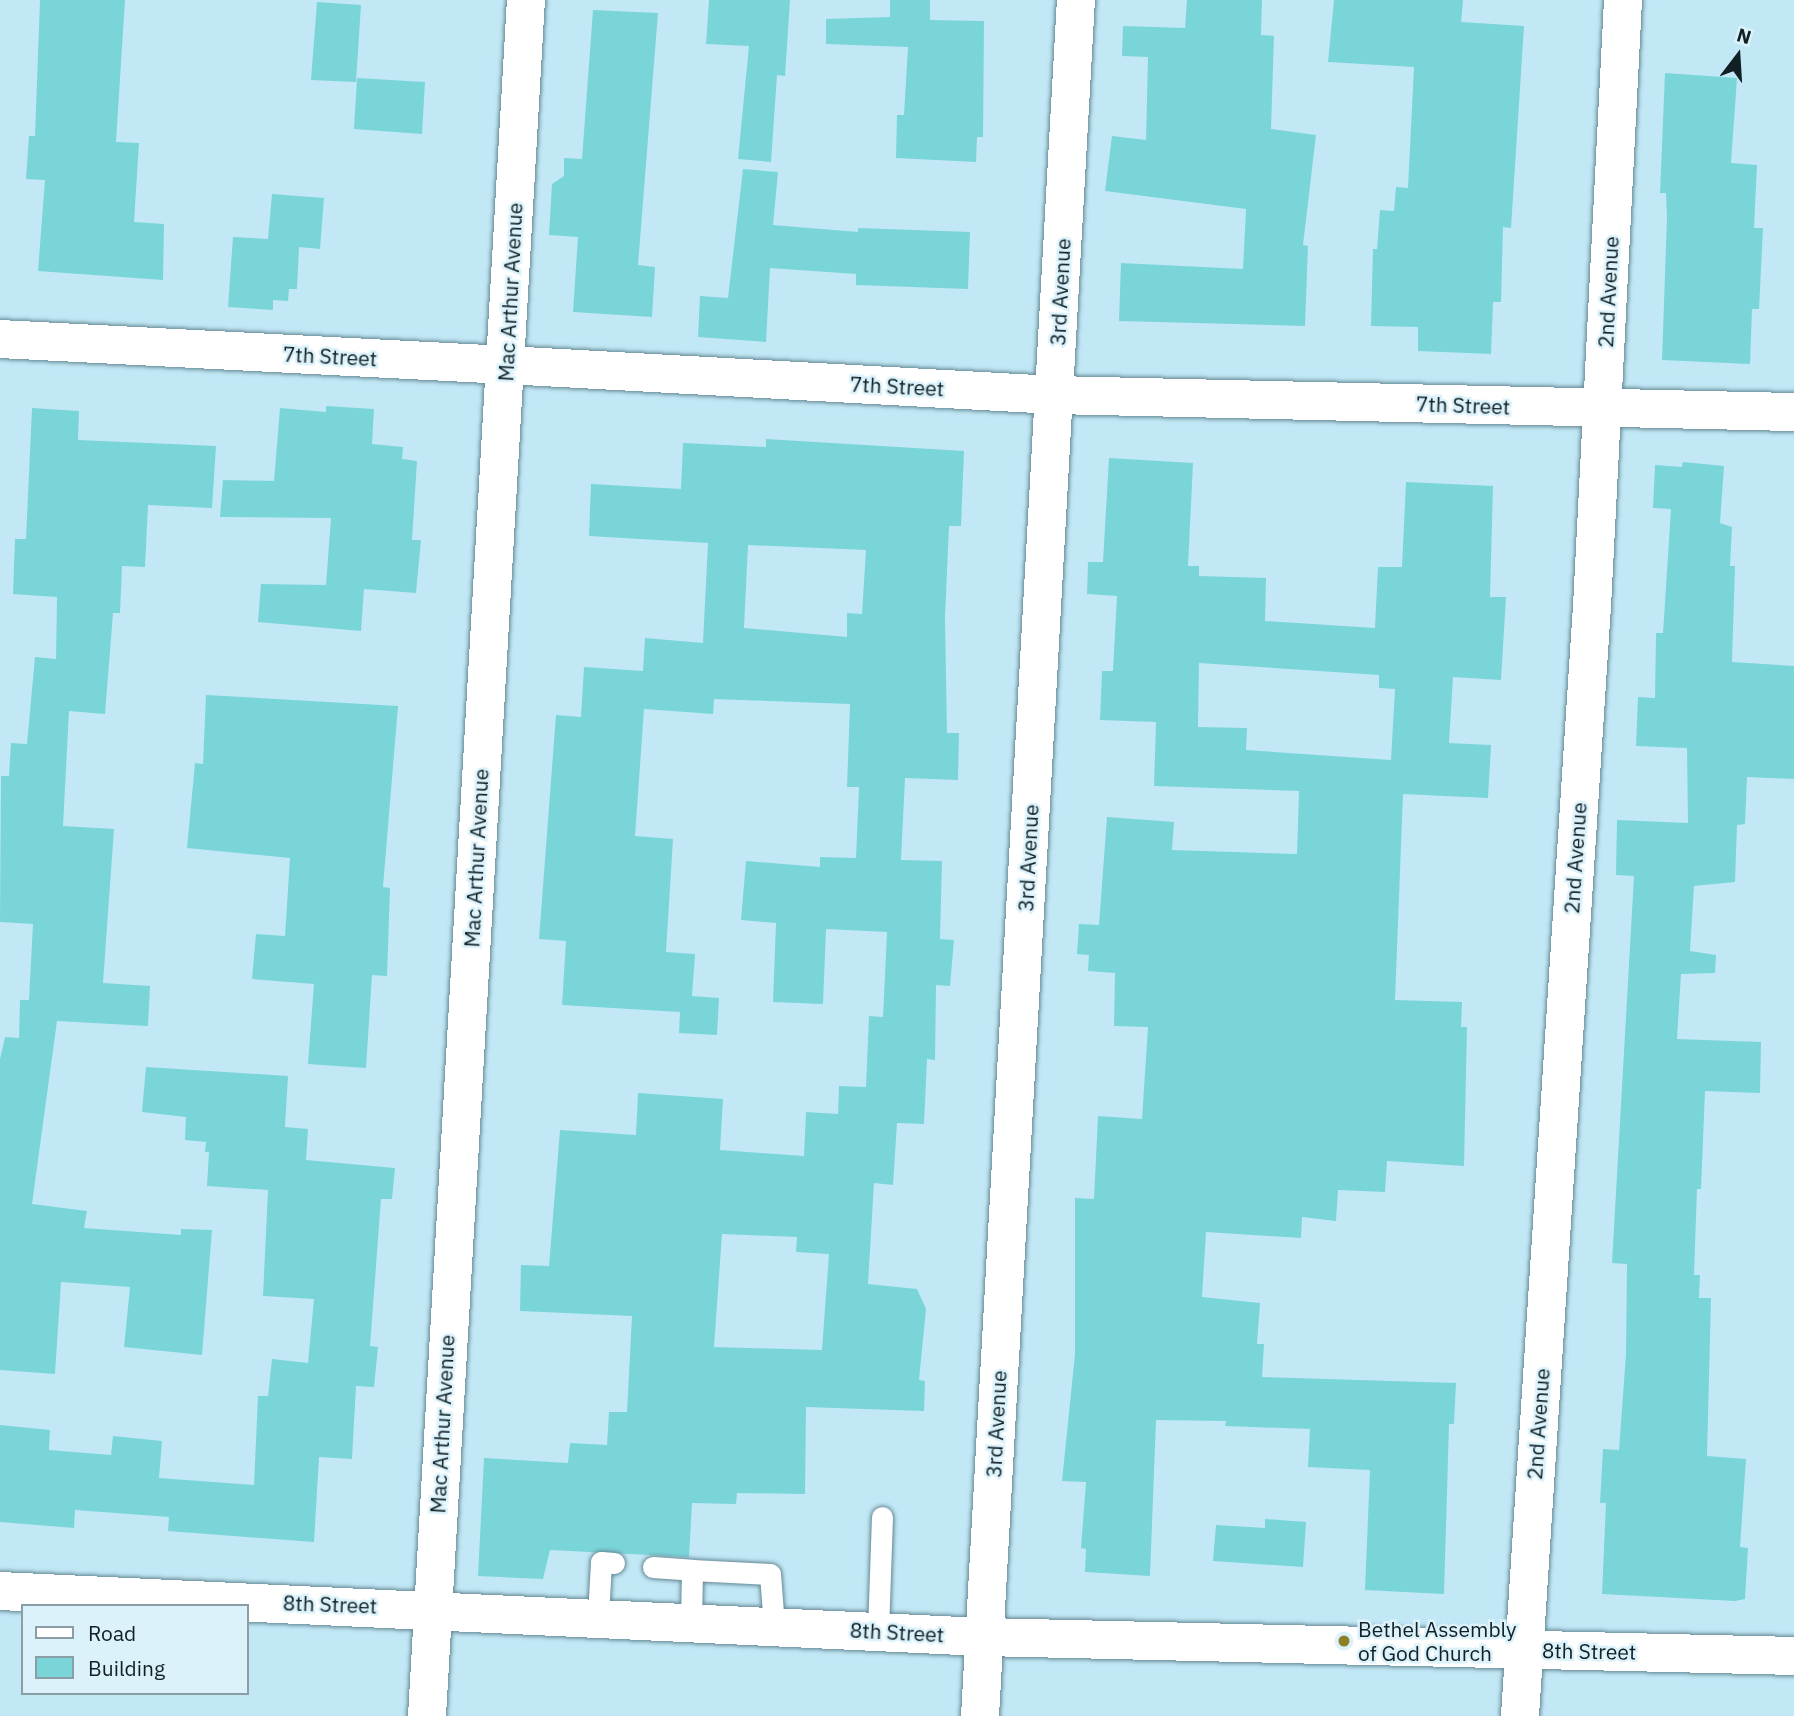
<!DOCTYPE html>
<style>
body{margin:0}
#map{position:relative;width:1794px;height:1716px;overflow:hidden;background:#c2e8f6;font-family:"IBM Plex Sans",sans-serif}
div>[style]{position:absolute}
[style*='--x']{left:calc(var(--x)*1px);top:calc(var(--y)*1px);width:calc(var(--w)*1px);rotate:calc(var(--a)*1deg)}
.building>*{inset:0;background:#7ad5d9}
.roads{filter:drop-shadow(0 0 2px #658895) drop-shadow(0 0 2px #658895)}
.lane>*{height:21px;margin:-10.5px;padding:0 10.5px;transform-origin:10.5px;border-radius:10.5px;background:#fff}
.street>*{height:38px;margin:-19px;padding:0 19px;transform-origin:19px;border-radius:19px;background:#fff}
.secondary>*{height:38px;margin:-19px;padding:0 19px;transform-origin:19px;border-radius:19px;background:#fff}
.dots>*{width:19px;height:19px;translate:-50% -50%;box-sizing:border-box;border:4px solid #dcf2fb;border-radius:50%}
span{translate:-50% -50%;white-space:nowrap;text-align:center;line-height:1.15;-webkit-text-stroke:5px #dcf2fb;paint-order:stroke}
.street-label{font-size:21px;color:#112025}
.poi-label{font-size:21px;color:#112025}
.left{translate:0 -50%;text-align:left}
.legend{position:absolute;left:21px;top:1604px;width:228px;height:91px;box-sizing:border-box;background:#dcf2fb;border:2px solid #8b9ea5;margin:0;padding:9px 12px;list-style:none;font-size:21px;color:#112025}
.legend li{display:flex;align-items:center;gap:14px;height:35px}
.legend b{width:35px;border:2px solid #8b9ea5}
.north{position:absolute;left:1703px;top:21px;width:70px;height:70px;-webkit-text-stroke:5px #dcf2fb;paint-order:stroke;rotate:17deg;font-size:19px;font-weight:700;line-height:28px;text-align:center;color:#112025}
.north::after{content:'';display:block;margin:auto;width:24px;height:32px;background:#112025;clip-path:polygon(50% 0,100% 100%,50% 72%,0 100%)}
</style>
<div id="map">
<div class="building">
<div style="clip-path:polygon(40px 0,125px 0,116px 142px,139px 143px,134px 222px,164px 224px,163px 280px,38px 271px,45px 180px,26px 179px,29px 136px,35px 136px)"></div>
<div style="clip-path:polygon(709px 0,790px 0,785px 76px,777px 75px,771px 162px,738px 159px,749px 46px,706px 44px)"></div>
<div style="clip-path:polygon(890px 0,930px 0,930px 20px,984px 21px,983px 137px,977px 137px,976px 162px,896px 158px,897px 115px,904px 115px,908px 47px,826px 44px,826px 19px,890px 17px)"></div>
<div style="clip-path:polygon(1187px 0,1262px 0,1261px 35px,1274px 36px,1271px 129px,1316px 135px,1303px 245px,1308px 246px,1305px 326px,1119px 321px,1121px 263px,1243px 269px,1246px 209px,1105px 191px,1112px 136px,1146px 140px,1148px 57px,1122px 56px,1123px 26px,1185px 28px)"></div>
<div style="clip-path:polygon(1334px 0,1463px 0,1461px 22px,1524px 26px,1511px 228px,1503px 227px,1501px 302px,1493px 302px,1491px 354px,1418px 351px,1418px 327px,1371px 326px,1373px 249px,1377px 249px,1380px 210px,1394px 211px,1396px 187px,1408px 188px,1414px 67px,1328px 62px)"></div>
<div style="clip-path:polygon(317px 2px,361px 5px,356px 82px,311px 80px)"></div>
<div style="clip-path:polygon(593px 10px,658px 13px,638px 265px,655px 267px,652px 317px,573px 312px,578px 237px,549px 235px,552px 184px,564px 176px,564px 158px,582px 159px)"></div>
<div style="clip-path:polygon(1665px 73px,1737px 78px,1731px 163px,1757px 165px,1754px 228px,1763px 228px,1759px 309px,1752px 309px,1750px 364px,1662px 360px,1667px 217px,1666px 193px,1660px 193px)"></div>
<div style="clip-path:polygon(357px 78px,425px 82px,422px 134px,354px 129px)"></div>
<div style="clip-path:polygon(743px 169px,778px 172px,773px 225px,858px 232px,858px 228px,970px 232px,968px 289px,856px 285px,856px 274px,770px 268px,766px 342px,698px 337px,700px 296px,728px 298px)"></div>
<div style="clip-path:polygon(272px 194px,324px 198px,320px 249px,299px 247px,297px 289px,289px 289px,288px 301px,273px 300px,273px 310px,228px 307px,233px 237px,268px 239px)"></div>
<div style="clip-path:polygon(326px 406px,374px 409px,372px 444px,403px 447px,402px 459px,417px 461px,412px 540px,421px 540px,416px 593px,364px 589px,361px 631px,258px 622px,261px 584px,326px 585px,331px 518px,220px 517px,223px 480px,274px 481px,280px 408px,326px 412px)"></div>
<div style="clip-path:polygon(32px 408px,79px 411px,78px 440px,216px 446px,212px 508px,148px 505px,145px 567px,122px 566px,120px 613px,113px 613px,105px 714px,69px 711px,63px 826px,114px 829px,103px 983px,150px 986px,148px 1026px,57px 1021px,32px 1204px,87px 1211px,84px 1228px,181px 1235px,181px 1229px,212px 1230px,202px 1355px,124px 1347px,130px 1287px,61px 1282px,55px 1374px,0 1370px,0 1059px,5px 1037px,19px 1038px,20px 1000px,29px 1000px,33px 924px,0 922px,1px 776px,9px 776px,11px 743px,27px 744px,35px 657px,56px 659px,57px 597px,13px 594px,15px 539px,26px 539px)"></div>
<div style="clip-path:polygon(evenodd,766px 439px,964px 451px,961px 526px,949px 526px,945px 617px,947px 733px,959px 733px,958px 780px,905px 778px,901px 860px,942px 861px,940px 939px,954px 940px,950px 986px,936px 985px,935px 1060px,927px 1059px,924px 1124px,897px 1123px,893px 1185px,874px 1183px,868px 1284px,917px 1289px,926px 1309px,919px 1380px,925px 1381px,924px 1411px,806px 1407px,805px 1494px,737px 1493px,736px 1504px,692px 1503px,689px 1557px,550px 1550px,543px 1579px,478px 1576px,484px 1458px,568px 1463px,570px 1443px,607px 1445px,609px 1412px,627px 1412px,632px 1316px,520px 1311px,521px 1265px,549px 1266px,560px 1130px,636px 1135px,638px 1093px,723px 1099px,720px 1150px,804px 1156px,806px 1112px,838px 1114px,839px 1086px,866px 1087px,869px 1016px,883px 1017px,887px 932px,826px 929px,823px 1004px,773px 1002px,776px 923px,741px 920px,746px 861px,820px 867px,820px 857px,856px 858px,859px 787px,847px 787px,850px 704px,714px 699px,713px 714px,644px 709px,635px 836px,673px 839px,666px 952px,695px 954px,692px 996px,719px 998px,717px 1035px,679px 1033px,680px 1012px,562px 1005px,566px 941px,539px 939px,556px 715px,581px 717px,584px 667px,643px 671px,645px 638px,703px 643px,708px 543px,589px 536px,591px 484px,681px 489px,683px 443px,766px 447px,766px 439px,748px 545px,866px 550px,862px 614px,847px 613px,847px 637px,744px 628px,748px 545px,766px 439px,722px 1234px,797px 1237px,796px 1252px,829px 1254px,822px 1350px,714px 1347px,722px 1234px)"></div>
<div style="clip-path:polygon(evenodd,1109px 458px,1193px 463px,1188px 566px,1199px 566px,1199px 576px,1266px 578px,1265px 621px,1375px 628px,1378px 567px,1402px 567px,1406px 482px,1493px 486px,1490px 597px,1506px 597px,1501px 680px,1453px 677px,1449px 743px,1491px 745px,1488px 798px,1403px 794px,1395px 1000px,1462px 1002px,1461px 1027px,1467px 1027px,1464px 1166px,1387px 1161px,1385px 1192px,1338px 1190px,1336px 1221px,1302px 1217px,1301px 1238px,1206px 1232px,1202px 1297px,1260px 1303px,1257px 1344px,1264px 1344px,1262px 1377px,1456px 1383px,1454px 1424px,1449px 1424px,1444px 1594px,1365px 1590px,1370px 1470px,1308px 1467px,1310px 1429px,1225px 1426px,1226px 1421px,1156px 1420px,1150px 1576px,1085px 1572px,1086px 1549px,1081px 1548px,1086px 1482px,1062px 1481px,1075px 1354px,1075px 1198px,1094px 1199px,1098px 1116px,1142px 1119px,1148px 1027px,1114px 1026px,1115px 973px,1088px 971px,1089px 955px,1077px 954px,1079px 924px,1099px 925px,1107px 817px,1174px 822px,1172px 850px,1297px 854px,1299px 791px,1154px 786px,1156px 722px,1100px 720px,1102px 671px,1113px 671px,1117px 596px,1087px 594px,1088px 562px,1103px 562px,1109px 458px,1199px 663px,1379px 675px,1379px 688px,1395px 689px,1391px 760px,1246px 750px,1247px 728px,1198px 727px,1199px 663px)"></div>
<div style="clip-path:polygon(1683px 462px,1724px 466px,1720px 523px,1732px 527px,1730px 566px,1735px 566px,1732px 662px,1794px 666px,1794px 779px,1747px 777px,1745px 824px,1737px 825px,1735px 882px,1694px 886px,1690px 951px,1716px 955px,1715px 973px,1681px 974px,1677px 1039px,1761px 1042px,1760px 1093px,1705px 1091px,1701px 1189px,1697px 1189px,1694px 1275px,1700px 1275px,1699px 1298px,1711px 1298px,1707px 1456px,1746px 1459px,1740px 1547px,1748px 1548px,1745px 1599px,1735px 1601px,1602px 1594px,1606px 1503px,1600px 1503px,1603px 1449px,1619px 1450px,1626px 1354px,1627px 1264px,1612px 1263px,1634px 876px,1616px 875px,1617px 820px,1688px 823px,1687px 748px,1636px 746px,1638px 697px,1655px 698px,1656px 633px,1663px 633px,1671px 509px,1653px 508px,1655px 465px,1682px 467px)"></div>
<div style="clip-path:polygon(206px 695px,398px 706px,383px 887px,390px 888px,387px 976px,372px 975px,366px 1068px,308px 1064px,314px 984px,252px 979px,256px 934px,285px 936px,290px 858px,187px 848px,195px 763px,203px 764px)"></div>
<div style="clip-path:polygon(146px 1067px,288px 1076px,285px 1127px,308px 1129px,306px 1160px,395px 1168px,392px 1199px,381px 1199px,370px 1346px,378px 1347px,374px 1387px,356px 1386px,352px 1459px,319px 1457px,314px 1542px,168px 1531px,169px 1517px,75px 1510px,74px 1528px,0 1522px,0 1425px,50px 1430px,49px 1450px,111px 1455px,113px 1436px,162px 1441px,159px 1478px,254px 1485px,258px 1396px,268px 1396px,272px 1359px,308px 1363px,314px 1299px,263px 1296px,268px 1190px,207px 1186px,209px 1152px,205px 1152px,206px 1142px,185px 1140px,186px 1117px,142px 1112px)"></div>
<div style="clip-path:polygon(1265px 1519px,1306px 1522px,1303px 1567px,1213px 1561px,1216px 1525px,1265px 1528px)"></div>
</div>
<div class="roads">
<div class="lane">
<div style="--x:653;--y:1567;--w:39;--a:4"></div>
<div style="--x:692;--y:1570;--w:52;--a:91.1"></div>
<div style="--x:692;--y:1570;--w:78;--a:2.9"></div>
<div style="--x:770;--y:1574;--w:52;--a:85.6"></div>
<div style="--x:598;--y:1616;--w:54;--a:-86.8"></div>
<div style="--x:601;--y:1562;--w:13;--a:4"></div>
<div style="--x:878;--y:1631;--w:114;--a:-88"></div>
</div>
<div class="street">
<div style="--x:506;--y:365;--w:549;--a:3.13"></div>
<div style="--x:1054;--y:395;--w:740;--a:1.32"></div>
<div style="--x:0;--y:1591;--w:985;--a:2.68"></div>
<div style="--x:984;--y:1637;--w:810;--a:1.34"></div>
<div style="--x:980;--y:1716;--w:1719;--a:-86.8"></div>
<div style="--x:1520;--y:1716;--w:1112;--a:-86.29"></div>
<div style="--x:1592;--y:606;--w:607;--a:-87.07"></div>
</div>
<div class="secondary">
<div style="--x:0;--y:339;--w:507;--a:2.94"></div>
<div style="--x:427;--y:1716;--w:1719;--a:-86.7"></div>
</div>
</div>
<div class="dots">
<div style="left:1344px;top:1641px;background:#8c7f25"></div>
</div>
<div class="street-label">
<span style="left:510px;top:292px;rotate:-87deg">Mac Arthur Avenue</span>
<span style="left:1060px;top:292px;rotate:-87deg">3rd Avenue</span>
<span style="left:1608px;top:292px;rotate:-87deg">2nd Avenue</span>
<span style="left:330px;top:356px;rotate:3deg">7th Street</span>
<span style="left:897px;top:386px;rotate:3deg">7th Street</span>
<span style="left:1463px;top:405px;rotate:2deg">7th Street</span>
<span style="left:476px;top:858px;rotate:-87deg">Mac Arthur Avenue</span>
<span style="left:1028px;top:858px;rotate:-87deg">3rd Avenue</span>
<span style="left:1575px;top:858px;rotate:-86deg">2nd Avenue</span>
<span style="left:442px;top:1424px;rotate:-87deg">Mac Arthur Avenue</span>
<span style="left:996px;top:1424px;rotate:-87deg">3rd Avenue</span>
<span style="left:1538px;top:1424px;rotate:-86deg">2nd Avenue</span>
<span style="left:330px;top:1604px;rotate:2deg">8th Street</span>
<span style="left:897px;top:1632px;rotate:3deg">8th Street</span>
<span style="left:1589px;top:1651px;rotate:1deg">8th Street</span>
</div>
<div class="poi-label">
<span class="left" style="left:1358px;top:1641px">Bethel Assembly<br>of God Church</span>
</div>
<ul class="legend">
<li><b style="height:9px;background:#fff"></b>Road</li>
<li><b style="height:19px;background:#7ad5d9"></b>Building</li>
</ul>
<div class="north">N</div>
</div>
